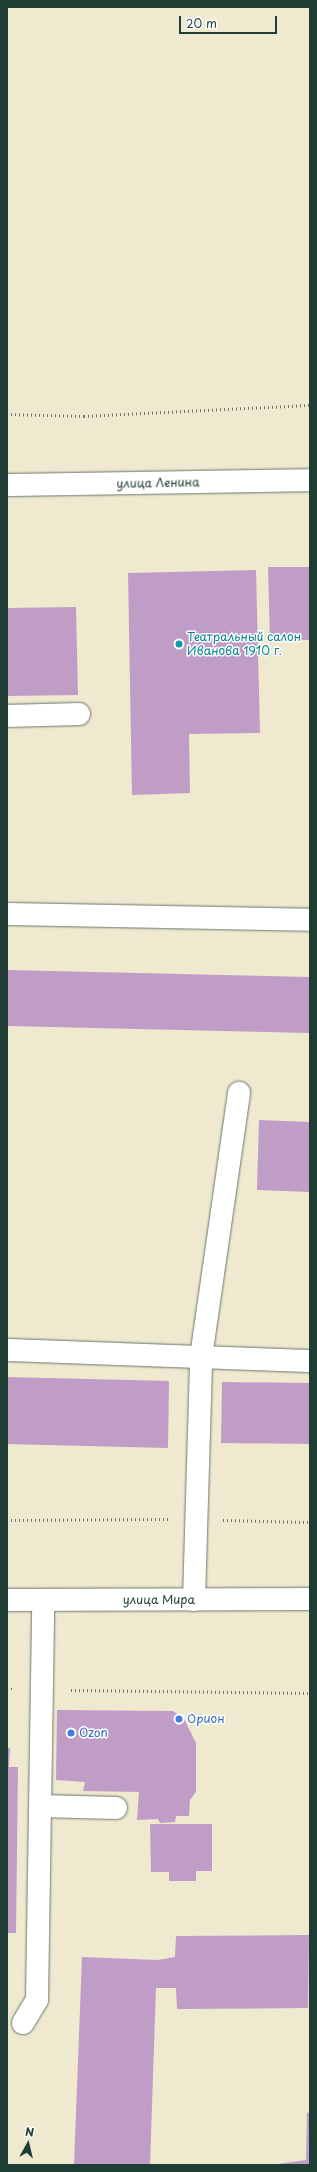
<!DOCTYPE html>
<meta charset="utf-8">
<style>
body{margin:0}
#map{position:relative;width:317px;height:2172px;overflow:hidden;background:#efe9d0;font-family:"Playpen Sans",sans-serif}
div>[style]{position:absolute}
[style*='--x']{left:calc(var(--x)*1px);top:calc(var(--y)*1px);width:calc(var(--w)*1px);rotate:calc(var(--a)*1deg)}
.building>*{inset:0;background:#bf9dc6}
.path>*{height:2.5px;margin-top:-1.25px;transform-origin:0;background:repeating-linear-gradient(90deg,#68796b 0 1px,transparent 0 4px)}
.roads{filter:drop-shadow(0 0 1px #68796b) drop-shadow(0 0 1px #68796b)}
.minor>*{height:22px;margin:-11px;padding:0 11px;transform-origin:11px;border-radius:11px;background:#fff}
.major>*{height:22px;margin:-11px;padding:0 11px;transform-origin:11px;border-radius:11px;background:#fff}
.dots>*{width:11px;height:11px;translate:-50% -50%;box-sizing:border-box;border:2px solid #fff;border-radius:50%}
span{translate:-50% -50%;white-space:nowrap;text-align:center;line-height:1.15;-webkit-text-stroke:3px #fff;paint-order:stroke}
.street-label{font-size:12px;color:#1f3d34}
.culture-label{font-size:12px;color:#0d838f}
.left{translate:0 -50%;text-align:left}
.shop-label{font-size:12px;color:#366cbe}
.frame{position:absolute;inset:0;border:8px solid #1f3d34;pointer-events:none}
.north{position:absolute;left:8px;top:2124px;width:40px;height:40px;-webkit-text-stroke:3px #fff;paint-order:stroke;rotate:8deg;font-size:11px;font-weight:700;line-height:16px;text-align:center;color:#1f3d34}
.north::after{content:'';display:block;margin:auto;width:14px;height:18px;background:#1f3d34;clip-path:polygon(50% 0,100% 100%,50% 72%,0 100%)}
.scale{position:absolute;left:179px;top:16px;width:98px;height:18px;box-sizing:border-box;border:2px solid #1f3d34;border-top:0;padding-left:5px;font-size:12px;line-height:14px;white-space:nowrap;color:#1f3d34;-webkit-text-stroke:3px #fff;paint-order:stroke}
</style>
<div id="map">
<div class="building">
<div style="clip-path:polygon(268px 567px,310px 567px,310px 640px,270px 640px)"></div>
<div style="clip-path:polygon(256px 570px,260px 733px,189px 734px,190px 793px,132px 795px,128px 573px)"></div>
<div style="clip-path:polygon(76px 607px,78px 695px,7px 696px,7px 608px)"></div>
<div style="clip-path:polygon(7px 970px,310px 977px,310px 1033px,7px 1026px)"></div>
<div style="clip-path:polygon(259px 1120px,310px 1122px,310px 1192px,257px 1190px)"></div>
<div style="clip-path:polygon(7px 1377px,169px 1381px,168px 1448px,7px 1444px)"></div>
<div style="clip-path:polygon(222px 1382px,310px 1383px,310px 1444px,221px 1443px)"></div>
<div style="clip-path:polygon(57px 1710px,173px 1711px,184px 1719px,196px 1743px,196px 1792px,190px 1800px,189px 1816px,176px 1816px,175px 1822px,160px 1823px,158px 1819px,137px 1820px,139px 1792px,83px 1791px,85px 1782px,56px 1780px)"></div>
<div style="clip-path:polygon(7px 1748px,10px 1748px,9px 1767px,18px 1767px,16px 1933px,7px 1933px)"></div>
<div style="clip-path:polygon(150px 1824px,212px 1824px,212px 1871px,196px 1871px,196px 1881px,169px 1881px,169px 1872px,151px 1872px)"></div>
<div style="clip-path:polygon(309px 1935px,308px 2008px,177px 2009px,176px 1988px,156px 1988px,150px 2165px,74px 2165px,82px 1957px,158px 1960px,175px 1957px,176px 1936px)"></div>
<div style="clip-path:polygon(310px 2112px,310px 2165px,271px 2165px,306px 2160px,307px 2113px)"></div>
</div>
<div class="path">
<div style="--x:7;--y:414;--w:77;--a:1.5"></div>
<div style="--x:84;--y:416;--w:226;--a:-2.8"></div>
<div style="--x:7;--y:1520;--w:161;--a:-0.4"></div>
<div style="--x:223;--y:1520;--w:87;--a:1.3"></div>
<div style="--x:7;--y:1689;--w:7;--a:0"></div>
<div style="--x:71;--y:1690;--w:239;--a:0.7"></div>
</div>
<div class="roads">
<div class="minor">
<div style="--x:7;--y:716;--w:72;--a:-1.6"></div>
<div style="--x:7;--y:914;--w:303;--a:1.1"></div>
<div style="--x:7;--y:1350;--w:303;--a:2.1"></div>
<div style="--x:194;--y:1600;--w:243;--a:-88.3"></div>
<div style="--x:201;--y:1357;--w:267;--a:-81.8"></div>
<div style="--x:41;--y:1806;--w:75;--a:1.5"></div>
<div style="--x:23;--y:2023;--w:27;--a:-59"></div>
<div style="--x:37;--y:2000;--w:400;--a:-89.1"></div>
</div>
<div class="major">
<div style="--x:7;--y:485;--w:303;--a:-0.9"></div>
<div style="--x:7;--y:1600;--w:303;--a:-0.2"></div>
</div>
</div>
<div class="dots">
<div style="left:179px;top:644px;background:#0f9aa8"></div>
<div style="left:179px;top:1719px;background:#3f7fe0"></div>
<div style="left:71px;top:1733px;background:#3f7fe0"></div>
</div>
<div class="street-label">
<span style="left:158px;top:483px;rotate:-1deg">улица Ленина</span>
<span style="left:159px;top:1600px">улица Мира</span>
</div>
<div class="culture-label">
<span class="left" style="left:187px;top:644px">Театральный салон<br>Иванова 1910 г.</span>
</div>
<div class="shop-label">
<span class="left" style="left:187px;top:1719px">Орион</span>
<span class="left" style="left:79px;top:1733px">Ozon</span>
</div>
<div class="frame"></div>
<div class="north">N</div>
<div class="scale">20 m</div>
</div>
